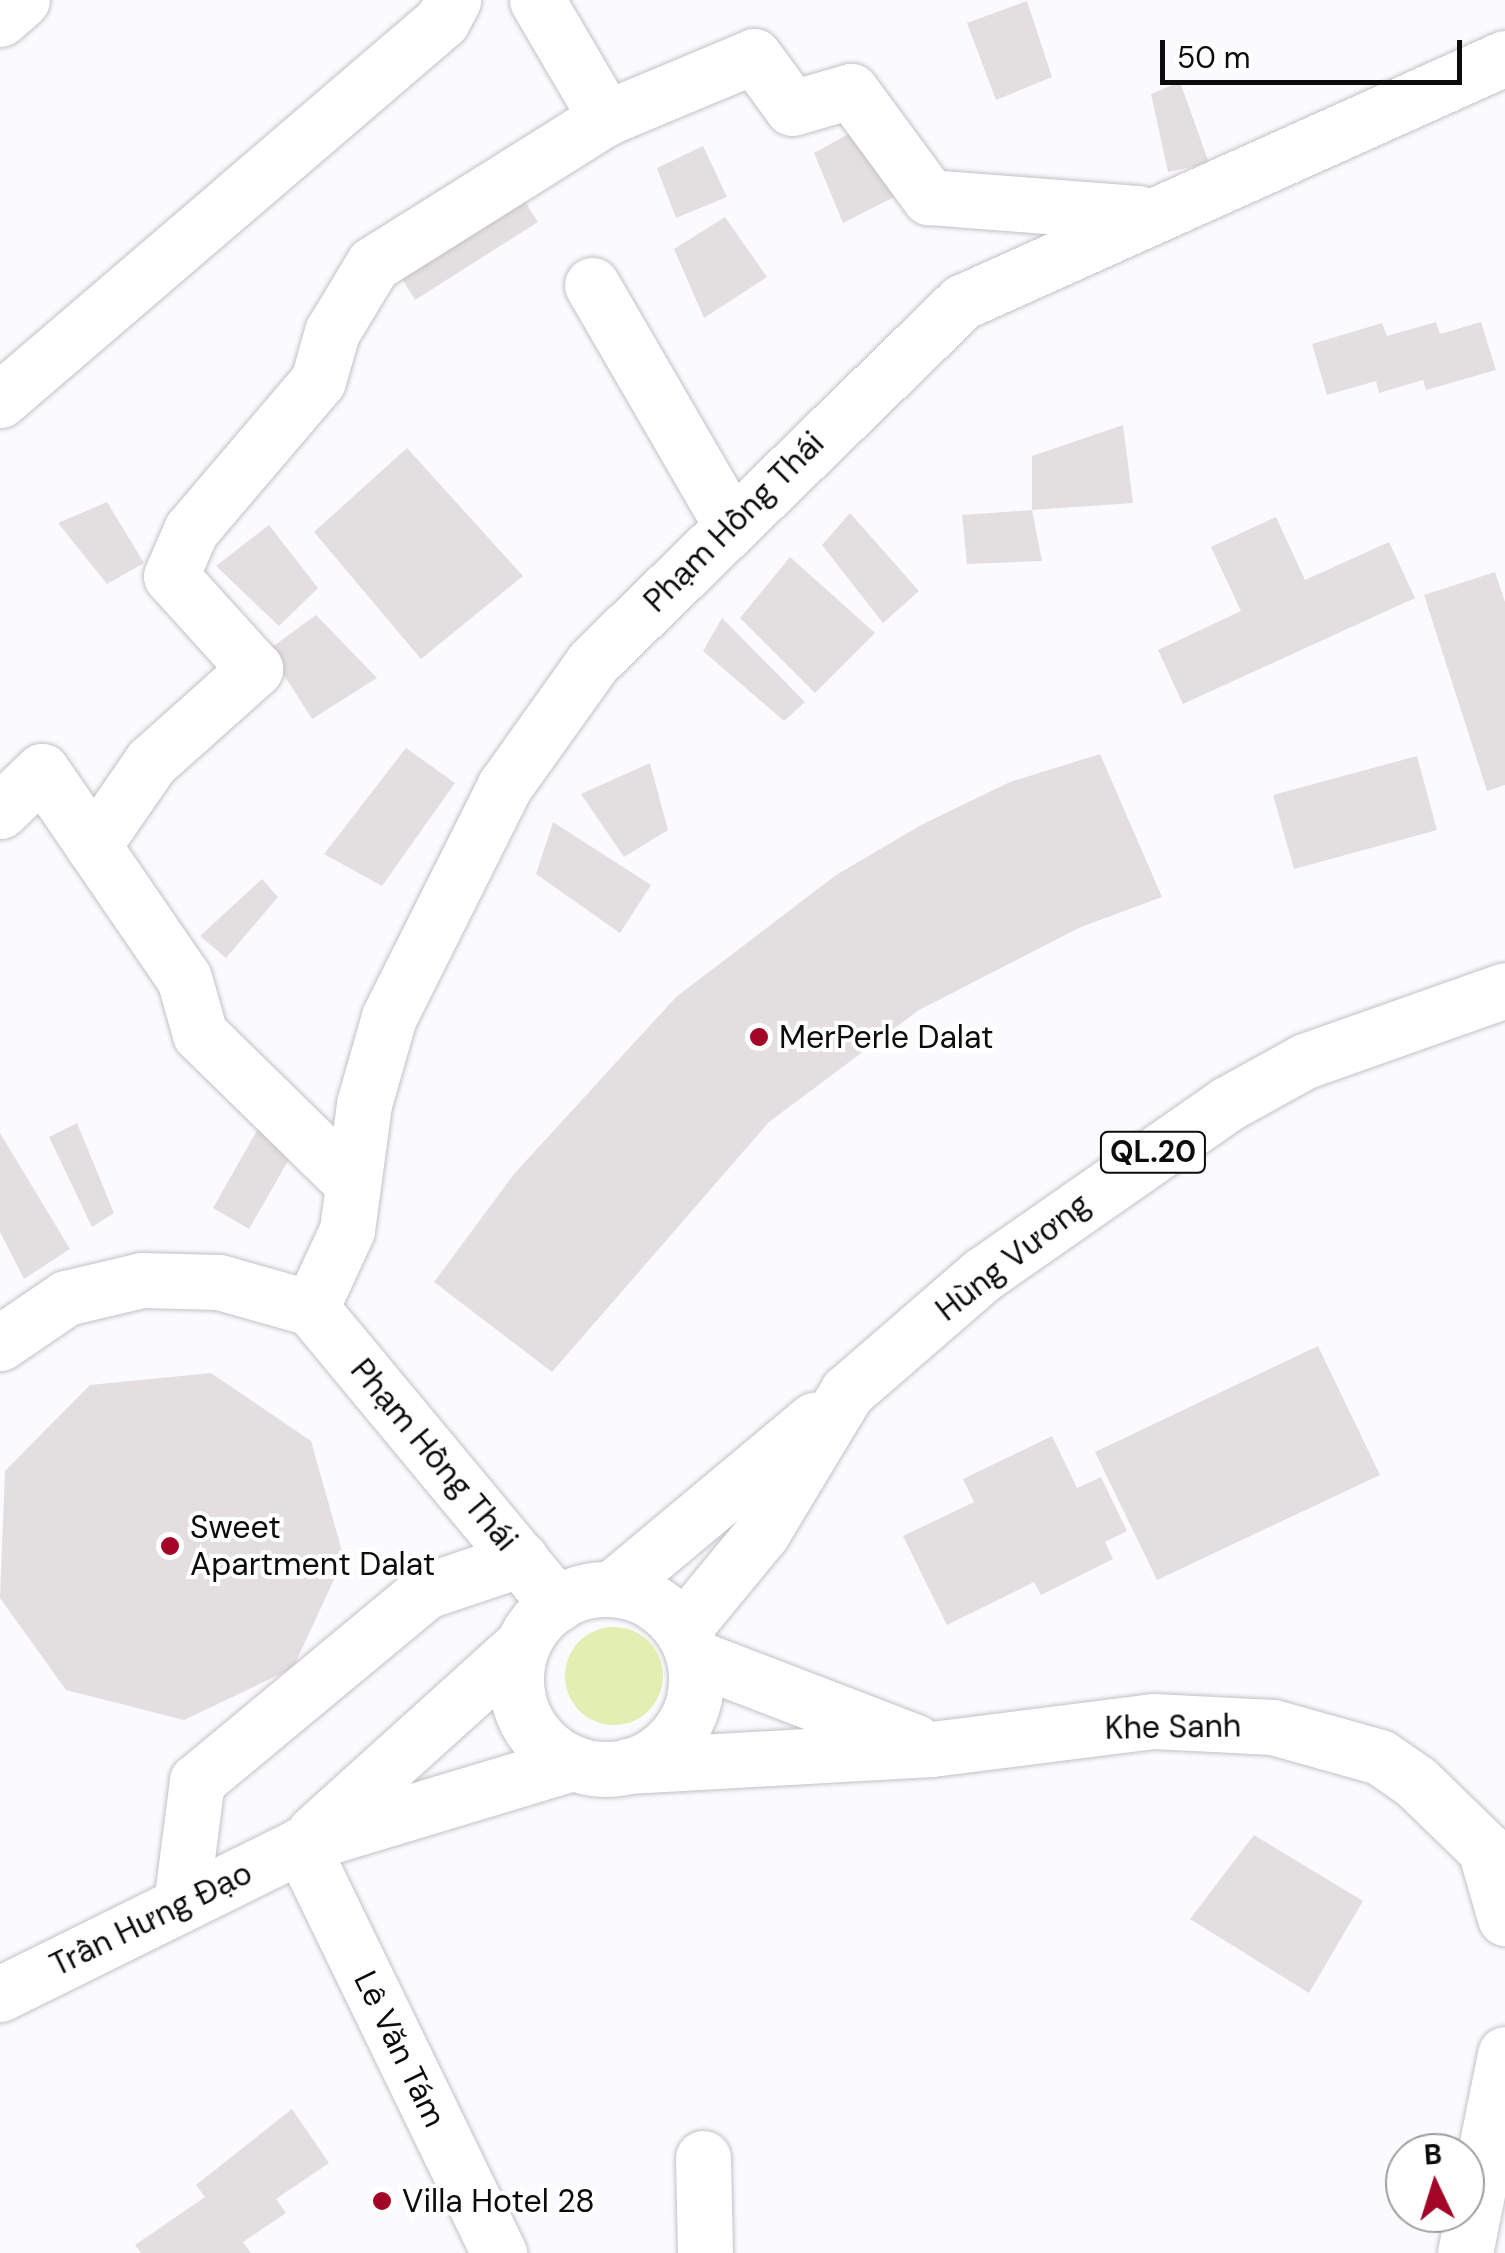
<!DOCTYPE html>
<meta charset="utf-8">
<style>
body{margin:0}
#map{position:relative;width:1505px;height:2253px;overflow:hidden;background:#fbfafe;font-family:"DM Sans",sans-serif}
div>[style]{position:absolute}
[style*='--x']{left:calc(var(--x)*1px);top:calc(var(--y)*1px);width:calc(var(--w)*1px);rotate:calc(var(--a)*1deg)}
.green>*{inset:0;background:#e3eeb3}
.round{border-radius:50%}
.building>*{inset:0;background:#e3dfe1}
.roads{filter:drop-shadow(0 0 2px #c2c1c5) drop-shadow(0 0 2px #c2c1c5)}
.minor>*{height:55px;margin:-27.5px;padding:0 27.5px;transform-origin:27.5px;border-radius:27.5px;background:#fff}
.major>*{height:55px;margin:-27.5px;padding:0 27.5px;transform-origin:27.5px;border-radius:27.5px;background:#fff}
.highway>*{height:55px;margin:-27.5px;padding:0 27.5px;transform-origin:27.5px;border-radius:27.5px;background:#fff}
.highway>.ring{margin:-27.5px;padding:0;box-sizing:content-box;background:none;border:55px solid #fff;border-radius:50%}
.dots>*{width:28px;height:28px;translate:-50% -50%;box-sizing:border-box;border:5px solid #fff;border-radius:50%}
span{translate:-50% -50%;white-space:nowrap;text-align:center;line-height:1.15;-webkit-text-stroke:8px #fff;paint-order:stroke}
.shield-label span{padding:2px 8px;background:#fff;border:2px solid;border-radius:8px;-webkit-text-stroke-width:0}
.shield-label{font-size:30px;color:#0c0c0d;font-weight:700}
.street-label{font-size:32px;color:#0c0c0d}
.poi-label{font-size:32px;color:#0c0c0d}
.left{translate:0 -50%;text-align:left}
.north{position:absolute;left:1385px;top:2133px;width:100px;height:100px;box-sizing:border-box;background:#fff;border:2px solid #9e9e9e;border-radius:50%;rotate:356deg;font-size:28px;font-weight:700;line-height:40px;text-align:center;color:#0c0c0d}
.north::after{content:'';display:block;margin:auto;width:35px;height:45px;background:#a30527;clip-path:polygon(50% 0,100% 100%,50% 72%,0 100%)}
.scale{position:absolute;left:1160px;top:40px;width:302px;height:45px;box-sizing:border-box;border:5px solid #0c0c0d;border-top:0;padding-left:12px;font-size:30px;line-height:35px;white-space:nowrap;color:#0c0c0d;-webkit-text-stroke:8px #fff;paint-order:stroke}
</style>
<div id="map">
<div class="green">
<div class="round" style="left:565px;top:1627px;width:98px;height:98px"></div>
</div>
<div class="building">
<div style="clip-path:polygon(1027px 1px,1052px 77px,996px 100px,967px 23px)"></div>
<div style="clip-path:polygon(1180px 82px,1209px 163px,1168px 172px,1151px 94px)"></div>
<div style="clip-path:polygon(863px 126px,896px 196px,843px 223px,814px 153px)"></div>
<div style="clip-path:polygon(703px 146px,727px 197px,676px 218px,657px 168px)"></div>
<div style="clip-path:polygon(520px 194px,538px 222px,415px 300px,398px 272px)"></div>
<div style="clip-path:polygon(725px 217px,767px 277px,704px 318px,674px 249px)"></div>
<div style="clip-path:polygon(1436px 322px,1440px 334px,1481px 322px,1496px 370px,1426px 390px,1423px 380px,1379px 393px,1376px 381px,1327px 395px,1312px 344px,1382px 323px,1387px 336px)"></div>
<div style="clip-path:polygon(1123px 425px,1133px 503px,1032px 510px,1032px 456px)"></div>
<div style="clip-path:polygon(407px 448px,523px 576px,421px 659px,314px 532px)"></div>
<div style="clip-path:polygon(107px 502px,144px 563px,107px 584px,58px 523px)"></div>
<div style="clip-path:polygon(1032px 510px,1042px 561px,967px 564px,962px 515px)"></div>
<div style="clip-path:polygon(850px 513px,919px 591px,883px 623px,822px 545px)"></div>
<div style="clip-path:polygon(1276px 517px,1305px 580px,1389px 542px,1415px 598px,1183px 704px,1158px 650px,1241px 611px,1211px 547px)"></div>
<div style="clip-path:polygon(269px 525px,318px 588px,279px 626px,216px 566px)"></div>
<div style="clip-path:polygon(790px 557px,875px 633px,815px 693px,740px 618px)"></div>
<div style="clip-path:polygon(1495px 572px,1505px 602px,1505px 785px,1487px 791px,1424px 595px)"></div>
<div style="clip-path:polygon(316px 615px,377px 678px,312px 719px,268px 650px)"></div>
<div style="clip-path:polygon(722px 618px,805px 702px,784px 721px,703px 651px)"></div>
<div style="clip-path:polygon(406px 748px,455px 783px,382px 886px,324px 854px)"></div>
<div style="clip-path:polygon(1100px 754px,1162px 897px,1081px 927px,919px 1010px,769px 1122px,552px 1372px,434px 1282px,514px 1174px,676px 997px,836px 875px,923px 824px,1010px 782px)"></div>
<div style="clip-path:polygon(1417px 756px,1437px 830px,1294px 869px,1273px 795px)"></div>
<div style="clip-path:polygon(650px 763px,668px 830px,624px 857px,581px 794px)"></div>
<div style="clip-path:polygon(553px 822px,651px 885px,620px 933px,536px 874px)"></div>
<div style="clip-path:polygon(262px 879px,278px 897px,226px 958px,200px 936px)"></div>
<div style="clip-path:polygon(263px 1120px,296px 1147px,249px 1229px,213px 1208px)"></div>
<div style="clip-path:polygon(77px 1123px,114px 1213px,92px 1227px,49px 1137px)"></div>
<div style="clip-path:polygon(0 1133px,70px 1249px,24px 1279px,0 1232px)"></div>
<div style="clip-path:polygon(1318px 1346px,1380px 1475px,1157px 1580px,1095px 1452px)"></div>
<div style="clip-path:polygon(211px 1373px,311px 1441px,344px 1558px,293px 1668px,184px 1720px,66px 1690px,0 1598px,5px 1471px,90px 1385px)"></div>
<div style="clip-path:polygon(1052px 1436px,1077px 1488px,1101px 1477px,1127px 1531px,1105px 1542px,1113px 1559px,1041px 1595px,1034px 1582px,947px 1625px,903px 1536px,974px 1502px,963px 1479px)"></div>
<div style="clip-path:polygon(1254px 1835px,1363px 1901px,1309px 1993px,1190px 1919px)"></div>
<div style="clip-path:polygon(292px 2109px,329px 2163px,276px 2199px,286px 2213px,243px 2242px,251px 2253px,141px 2253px,135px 2245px,205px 2197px,196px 2185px)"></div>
</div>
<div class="roads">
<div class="minor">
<div style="--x:537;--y:0;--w:137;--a:59.7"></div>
<div style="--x:0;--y:19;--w:29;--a:-41"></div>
<div style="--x:592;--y:285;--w:277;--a:59.9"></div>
<div style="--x:0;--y:400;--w:582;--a:-40.61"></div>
<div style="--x:442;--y:21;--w:24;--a:-62"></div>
<div style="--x:0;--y:811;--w:58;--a:-43.6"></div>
<div style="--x:42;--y:771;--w:251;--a:55.6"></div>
<div style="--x:184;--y:978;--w:58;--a:74.1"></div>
<div style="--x:200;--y:1034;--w:210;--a:44.4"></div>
<div style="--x:93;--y:846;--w:102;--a:-55.4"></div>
<div style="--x:151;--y:762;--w:140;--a:-41.8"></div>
<div style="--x:255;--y:669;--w:125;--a:-132.1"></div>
<div style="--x:171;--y:576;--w:50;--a:-66.5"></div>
<div style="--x:191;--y:530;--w:196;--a:-49.6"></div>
<div style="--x:318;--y:381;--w:51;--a:-74.1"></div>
<div style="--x:332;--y:332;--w:79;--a:-58.9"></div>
<div style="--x:373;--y:264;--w:275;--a:-32.1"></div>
<div style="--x:606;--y:118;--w:160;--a:-22.7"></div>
<div style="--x:754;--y:56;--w:64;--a:53.8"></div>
<div style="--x:792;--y:108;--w:61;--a:-16.1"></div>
<div style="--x:851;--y:91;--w:132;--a:53.7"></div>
<div style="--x:929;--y:197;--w:210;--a:4.4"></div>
<div style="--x:311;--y:1308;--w:86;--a:-65.2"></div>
<div style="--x:347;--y:1230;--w:127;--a:-82.3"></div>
<div style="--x:364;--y:1104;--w:91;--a:-74"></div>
<div style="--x:389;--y:1017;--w:257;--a:-63.4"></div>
<div style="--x:504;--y:787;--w:153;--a:-54.5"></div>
<div style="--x:593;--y:662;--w:516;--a:-44.29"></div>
<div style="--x:962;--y:302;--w:595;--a:-24.2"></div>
<div style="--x:0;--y:1343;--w:80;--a:-34.3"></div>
<div style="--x:66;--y:1298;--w:78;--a:-13.3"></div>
<div style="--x:142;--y:1280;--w:77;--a:1.5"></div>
<div style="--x:219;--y:1282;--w:96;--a:15.8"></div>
<div style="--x:311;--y:1308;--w:385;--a:50.3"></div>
<div style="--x:301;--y:1845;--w:454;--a:64.1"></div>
<div style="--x:181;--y:1904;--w:124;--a:-82.6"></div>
<div style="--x:197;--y:1781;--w:298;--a:-39.7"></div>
<div style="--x:426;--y:1591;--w:100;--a:-18.6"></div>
<div style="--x:703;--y:2158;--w:95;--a:88.8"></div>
</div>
<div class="major">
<div style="--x:314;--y:1833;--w:279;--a:-42.1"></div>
<div style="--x:0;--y:1994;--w:336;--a:-26.3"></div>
<div style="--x:301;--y:1845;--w:284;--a:-16.8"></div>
</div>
<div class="highway">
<div style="--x:613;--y:1588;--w:262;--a:-39.9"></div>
<div class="ring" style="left:516px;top:1589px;width:125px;height:125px"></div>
<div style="--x:682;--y:1630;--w:126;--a:-50.5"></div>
<div style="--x:762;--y:1533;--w:165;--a:-58.9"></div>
<div style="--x:847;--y:1392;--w:179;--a:-40.9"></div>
<div style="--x:982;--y:1275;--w:299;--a:-34.9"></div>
<div style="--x:1227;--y:1104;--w:89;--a:-28.9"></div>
<div style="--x:1305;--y:1061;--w:212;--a:-19.5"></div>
<div style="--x:694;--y:1657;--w:237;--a:21"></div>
<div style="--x:628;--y:1766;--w:304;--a:-3.2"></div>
<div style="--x:932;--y:1749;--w:223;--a:-7.2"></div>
<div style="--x:1153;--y:1721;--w:120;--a:2.9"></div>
<div style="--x:1273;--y:1727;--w:111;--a:15.7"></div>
<div style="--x:1380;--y:1757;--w:44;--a:34.8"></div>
<div style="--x:1416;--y:1782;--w:96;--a:44.2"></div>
<div style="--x:1485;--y:1849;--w:72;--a:73.8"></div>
<div style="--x:1465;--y:2253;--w:203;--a:-78.6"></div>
</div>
</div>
<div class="dots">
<div style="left:759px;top:1037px;background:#a30527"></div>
<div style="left:170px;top:1546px;background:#a30527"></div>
<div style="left:382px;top:2201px;background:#a30527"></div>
</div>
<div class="shield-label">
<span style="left:1153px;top:1152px">QL.20</span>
</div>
<div class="street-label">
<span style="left:734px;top:522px;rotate:-45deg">Phạm Hồng Thái</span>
<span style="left:1013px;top:1257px;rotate:-38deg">Hùng Vương</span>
<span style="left:434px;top:1455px;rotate:50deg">Phạm Hồng Thái</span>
<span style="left:1173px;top:1727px;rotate:-1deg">Khe Sanh</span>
<span style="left:151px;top:1919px;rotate:-26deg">Trần Hưng Đạo</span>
<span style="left:400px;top:2049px;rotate:64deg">Lê Văn Tám</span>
</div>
<div class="poi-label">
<span class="left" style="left:779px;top:1037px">MerPerle Dalat</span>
<span class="left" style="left:190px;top:1546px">Sweet<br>Apartment Dalat</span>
<span class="left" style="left:402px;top:2201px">Villa Hotel 28</span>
</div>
<div class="north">B</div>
<div class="scale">50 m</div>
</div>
